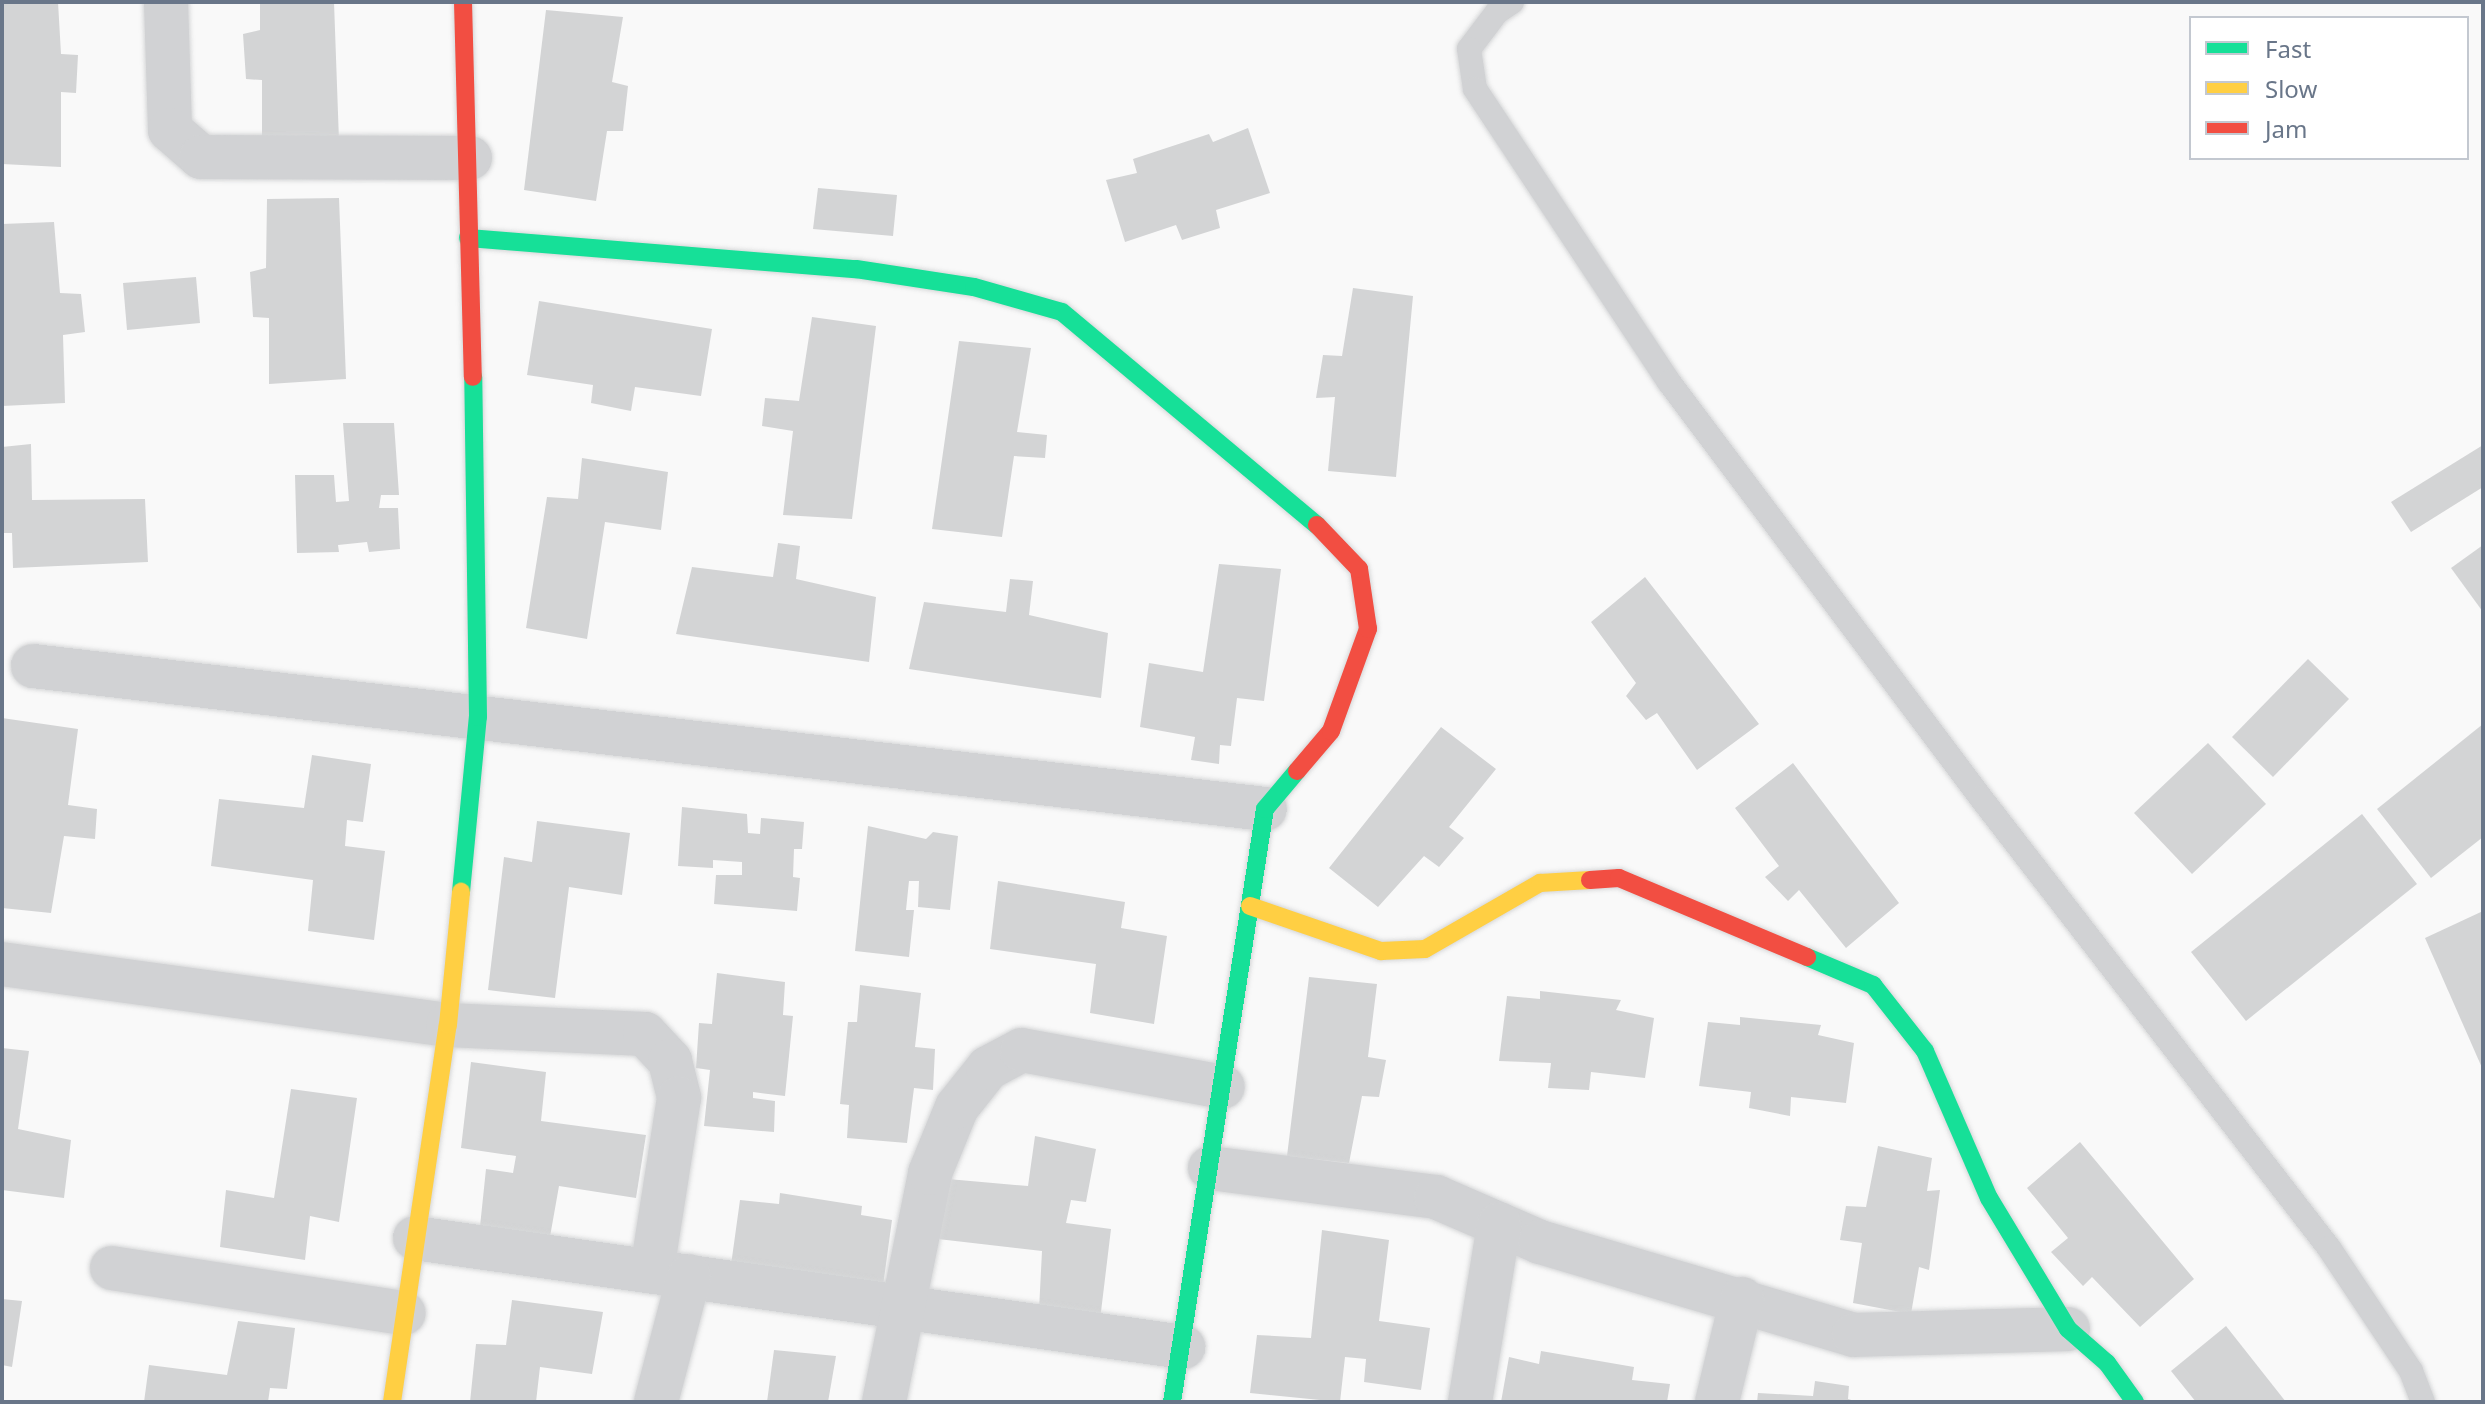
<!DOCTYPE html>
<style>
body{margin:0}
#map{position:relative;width:2485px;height:1404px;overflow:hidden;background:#f9f9f9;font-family:"Noto Sans",sans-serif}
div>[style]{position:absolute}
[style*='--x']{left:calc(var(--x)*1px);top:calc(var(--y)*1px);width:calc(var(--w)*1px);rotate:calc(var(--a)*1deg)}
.building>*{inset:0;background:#d3d4d5}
.roads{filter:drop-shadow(0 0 2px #d6d7d8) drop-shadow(0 0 2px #d6d7d8)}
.lane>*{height:24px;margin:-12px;padding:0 12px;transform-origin:12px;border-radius:12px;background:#d1d2d4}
.street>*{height:44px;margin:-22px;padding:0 22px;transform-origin:22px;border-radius:22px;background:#d1d2d4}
.fast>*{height:18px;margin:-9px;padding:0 9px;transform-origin:9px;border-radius:9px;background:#16e098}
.slow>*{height:18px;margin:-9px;padding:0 9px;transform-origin:9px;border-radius:9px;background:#ffcf43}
.jam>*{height:18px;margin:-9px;padding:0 9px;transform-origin:9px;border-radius:9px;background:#f24e42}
span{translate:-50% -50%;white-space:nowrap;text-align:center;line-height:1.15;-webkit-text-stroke:8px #fff;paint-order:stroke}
.frame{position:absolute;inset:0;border:4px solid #697689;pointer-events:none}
.legend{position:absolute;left:2189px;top:16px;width:280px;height:144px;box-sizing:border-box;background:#fff;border:2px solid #c3c8d0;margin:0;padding:10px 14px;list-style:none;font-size:24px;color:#697689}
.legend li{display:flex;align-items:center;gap:16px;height:40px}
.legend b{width:40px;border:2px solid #c3c8d0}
</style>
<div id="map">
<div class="building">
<div style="clip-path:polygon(2px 2px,58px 2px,61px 54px,78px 55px,76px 93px,61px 92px,61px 167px,2px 164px)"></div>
<div style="clip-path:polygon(260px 2px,334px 2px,339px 141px,262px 146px,262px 80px,246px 79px,243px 34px,260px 30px)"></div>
<div style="clip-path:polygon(546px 10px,623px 17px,612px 82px,628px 86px,623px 131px,607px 131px,596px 201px,524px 190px)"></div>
<div style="clip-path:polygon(1248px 128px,1270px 193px,1216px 210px,1220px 228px,1182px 240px,1176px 225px,1125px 242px,1106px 180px,1137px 173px,1133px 159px,1209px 134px,1213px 142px)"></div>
<div style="clip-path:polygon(818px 188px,897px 195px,893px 236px,813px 229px)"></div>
<div style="clip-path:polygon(339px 198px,346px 379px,269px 384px,269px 318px,253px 317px,250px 272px,266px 268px,267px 199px)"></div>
<div style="clip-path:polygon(54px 222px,60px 293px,81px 294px,85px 332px,63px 335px,65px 403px,2px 406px,2px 224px)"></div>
<div style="clip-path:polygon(196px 277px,200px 323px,127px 330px,123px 283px)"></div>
<div style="clip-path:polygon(1353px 288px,1413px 296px,1396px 477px,1328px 471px,1335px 397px,1316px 398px,1323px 355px,1342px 356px)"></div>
<div style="clip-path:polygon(539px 301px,712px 329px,701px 396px,635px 387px,631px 411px,591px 403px,593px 385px,527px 375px)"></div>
<div style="clip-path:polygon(812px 317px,876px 326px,852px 519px,783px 515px,793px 431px,762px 426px,765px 398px,799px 401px)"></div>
<div style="clip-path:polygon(959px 341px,1031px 348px,1017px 432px,1047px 435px,1045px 458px,1014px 456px,1002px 537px,932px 529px)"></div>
<div style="clip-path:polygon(343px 423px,394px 423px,399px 495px,381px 495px,379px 508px,398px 508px,400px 549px,369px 552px,367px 542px,338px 545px,339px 552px,297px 553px,295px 475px,334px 475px,336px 502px,349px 501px)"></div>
<div style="clip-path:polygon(31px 444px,32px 500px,145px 499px,148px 562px,13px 568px,12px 533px,2px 533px,2px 447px)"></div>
<div style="clip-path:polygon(2483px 445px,2483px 487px,2411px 532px,2391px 502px)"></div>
<div style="clip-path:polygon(582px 458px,668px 472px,661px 530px,605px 522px,587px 639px,526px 628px,547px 497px,578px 499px)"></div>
<div style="clip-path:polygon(778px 543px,800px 546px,796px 579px,876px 597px,869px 662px,676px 634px,692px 567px,773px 577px)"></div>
<div style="clip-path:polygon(2483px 545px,2483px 612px,2451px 568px)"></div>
<div style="clip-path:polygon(1219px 564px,1281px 569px,1264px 701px,1237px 698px,1231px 746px,1220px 745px,1219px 764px,1191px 760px,1195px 737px,1140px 727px,1149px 663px,1203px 672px)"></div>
<div style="clip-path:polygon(1645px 577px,1759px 724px,1697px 770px,1657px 713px,1646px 720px,1626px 696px,1636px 683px,1591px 622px)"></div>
<div style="clip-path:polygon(1010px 579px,1033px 581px,1029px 615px,1108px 633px,1101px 698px,909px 669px,924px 602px,1006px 612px)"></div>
<div style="clip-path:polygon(2308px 659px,2349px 699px,2273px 777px,2232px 737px)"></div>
<div style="clip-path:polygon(2px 718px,78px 729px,68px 805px,97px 809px,95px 839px,64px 836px,51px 913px,2px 908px)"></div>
<div style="clip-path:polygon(2483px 724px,2483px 837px,2431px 878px,2377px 809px)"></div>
<div style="clip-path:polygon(1441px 727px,1496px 769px,1449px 827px,1464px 838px,1439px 867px,1424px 856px,1378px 907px,1329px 868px)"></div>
<div style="clip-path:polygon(2208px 743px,2266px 804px,2192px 874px,2134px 813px)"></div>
<div style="clip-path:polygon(312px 755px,371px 764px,363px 822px,347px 820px,345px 846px,385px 851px,374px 940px,308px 931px,313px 880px,211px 866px,219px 799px,304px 808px)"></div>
<div style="clip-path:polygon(1793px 763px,1899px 903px,1846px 948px,1799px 890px,1788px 901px,1765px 877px,1779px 866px,1735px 808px)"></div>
<div style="clip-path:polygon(682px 807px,747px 814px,748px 833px,760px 834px,761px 818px,804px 822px,802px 849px,794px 849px,793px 877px,800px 878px,797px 911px,714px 904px,716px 875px,742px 875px,742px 862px,713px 860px,713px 868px,678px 866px)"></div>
<div style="clip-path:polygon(2362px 814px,2417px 884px,2246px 1021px,2191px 952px)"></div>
<div style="clip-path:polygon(537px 821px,630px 833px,622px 895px,569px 887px,555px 998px,488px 990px,504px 857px,532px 862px)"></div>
<div style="clip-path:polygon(868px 826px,926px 839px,933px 832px,958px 836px,950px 910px,918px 907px,919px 881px,909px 881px,906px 910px,914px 910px,909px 957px,855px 951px)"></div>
<div style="clip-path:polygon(998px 881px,1125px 902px,1121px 928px,1167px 936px,1154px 1024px,1090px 1013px,1096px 964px,990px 949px)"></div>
<div style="clip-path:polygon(2483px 911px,2483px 1070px,2425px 938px)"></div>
<div style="clip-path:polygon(717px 973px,785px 982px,783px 1015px,793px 1016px,785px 1096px,753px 1092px,753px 1098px,775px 1101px,774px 1132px,704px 1126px,710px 1070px,696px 1068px,699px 1023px,712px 1024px)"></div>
<div style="clip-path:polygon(1309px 977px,1377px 984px,1368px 1057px,1386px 1060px,1379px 1097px,1362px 1096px,1349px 1163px,1287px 1156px)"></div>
<div style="clip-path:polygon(860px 985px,921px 993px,915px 1047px,935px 1049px,933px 1090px,914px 1088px,907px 1143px,847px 1138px,849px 1105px,840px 1104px,848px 1022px,857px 1022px)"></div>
<div style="clip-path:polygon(1540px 991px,1621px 1000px,1616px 1010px,1654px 1018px,1645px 1078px,1591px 1072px,1589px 1090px,1548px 1088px,1551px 1063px,1499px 1061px,1507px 996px,1540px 999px)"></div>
<div style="clip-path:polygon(1740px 1017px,1821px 1025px,1818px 1035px,1854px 1043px,1846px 1103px,1791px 1097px,1790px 1116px,1749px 1108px,1751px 1092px,1699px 1086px,1708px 1022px,1740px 1025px)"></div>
<div style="clip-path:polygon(2px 1048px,29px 1051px,18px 1129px,71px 1140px,64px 1198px,2px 1190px)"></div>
<div style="clip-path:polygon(471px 1062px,546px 1072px,541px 1121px,646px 1135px,636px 1198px,559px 1186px,548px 1248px,479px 1236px,486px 1169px,513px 1173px,516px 1156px,461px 1148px)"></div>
<div style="clip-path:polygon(291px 1089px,357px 1098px,339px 1222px,310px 1216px,305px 1260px,220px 1247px,226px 1190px,274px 1198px)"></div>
<div style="clip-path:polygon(1035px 1136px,1096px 1149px,1086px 1202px,1071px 1200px,1066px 1223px,1111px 1229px,1100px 1320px,1039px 1310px,1042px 1251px,938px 1239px,948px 1179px,1028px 1186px)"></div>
<div style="clip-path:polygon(2080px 1142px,2194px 1279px,2140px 1327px,2092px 1277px,2083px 1286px,2051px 1252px,2068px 1238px,2027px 1188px)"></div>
<div style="clip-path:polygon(1878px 1146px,1932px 1158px,1927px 1191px,1940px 1190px,1929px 1270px,1919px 1267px,1911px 1314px,1853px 1303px,1862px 1243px,1840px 1240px,1846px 1206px,1866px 1207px)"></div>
<div style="clip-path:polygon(780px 1193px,862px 1206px,861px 1215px,892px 1220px,883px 1286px,731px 1265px,740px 1200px,779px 1204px)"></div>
<div style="clip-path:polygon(1322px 1230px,1389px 1240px,1379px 1321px,1430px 1328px,1421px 1390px,1364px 1382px,1366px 1359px,1345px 1357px,1340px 1402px,1250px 1393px,1257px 1335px,1311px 1338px)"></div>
<div style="clip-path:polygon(2px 1299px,22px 1301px,12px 1367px,2px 1365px)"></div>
<div style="clip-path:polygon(512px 1300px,603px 1312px,592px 1374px,540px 1367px,536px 1402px,470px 1402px,476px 1344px,506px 1345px)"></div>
<div style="clip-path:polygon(238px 1321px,295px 1328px,287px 1389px,270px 1388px,268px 1402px,144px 1402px,149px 1365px,227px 1375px)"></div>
<div style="clip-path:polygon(2226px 1326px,2286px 1402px,2196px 1402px,2171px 1371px)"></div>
<div style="clip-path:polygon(774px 1350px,836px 1356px,828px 1402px,767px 1402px)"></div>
<div style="clip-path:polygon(1541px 1351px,1634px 1367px,1632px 1380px,1670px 1384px,1667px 1402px,1501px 1402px,1509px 1357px,1539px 1364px)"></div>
<div style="clip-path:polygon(1815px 1381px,1849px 1386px,1848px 1399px,1858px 1402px,1757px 1402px,1758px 1393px,1813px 1396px)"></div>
</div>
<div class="roads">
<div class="lane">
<div style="--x:1512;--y:2;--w:18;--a:146"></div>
<div style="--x:1497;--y:12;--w:46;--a:127.1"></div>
<div style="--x:1469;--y:49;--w:40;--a:81.5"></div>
<div style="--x:1475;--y:89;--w:351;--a:56.5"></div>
<div style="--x:1669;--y:382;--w:520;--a:53.13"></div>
<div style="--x:1981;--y:798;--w:569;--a:52.28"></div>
<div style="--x:2329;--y:1248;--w:148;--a:56.3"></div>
<div style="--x:2411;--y:1371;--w:33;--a:69"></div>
</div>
<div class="street">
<div style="--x:166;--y:2;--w:128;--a:88.2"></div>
<div style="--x:170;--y:130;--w:41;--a:41.1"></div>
<div style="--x:201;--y:157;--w:269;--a:0.2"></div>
<div style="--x:33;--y:666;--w:1240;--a:6.62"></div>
<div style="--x:2;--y:964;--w:450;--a:7.8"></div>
<div style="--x:448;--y:1025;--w:197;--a:2.6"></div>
<div style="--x:645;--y:1034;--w:37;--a:47"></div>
<div style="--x:670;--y:1061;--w:38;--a:76"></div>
<div style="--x:679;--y:1098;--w:175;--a:98.9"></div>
<div style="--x:1210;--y:1168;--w:228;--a:7.3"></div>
<div style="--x:1436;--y:1197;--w:113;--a:23.4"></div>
<div style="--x:1540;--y:1242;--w:327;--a:16.5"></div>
<div style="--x:1854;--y:1335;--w:214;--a:-1.6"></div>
<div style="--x:415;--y:1238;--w:776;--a:8.08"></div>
<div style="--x:112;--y:1268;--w:295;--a:8.8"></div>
<div style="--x:656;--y:1402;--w:130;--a:-75.3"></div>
<div style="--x:884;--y:1402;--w:234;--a:-78.6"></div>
<div style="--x:930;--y:1173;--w:71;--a:-67.8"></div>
<div style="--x:957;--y:1107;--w:50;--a:-51.5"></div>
<div style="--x:988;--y:1068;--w:38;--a:-28"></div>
<div style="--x:1022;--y:1050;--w:204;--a:10.4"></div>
<div style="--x:1470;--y:1402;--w:180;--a:-80.7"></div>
<div style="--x:1717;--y:1402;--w:106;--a:-76.4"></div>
</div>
<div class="fast">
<div style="--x:468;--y:238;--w:389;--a:4.6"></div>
<div style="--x:856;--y:269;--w:119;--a:8.7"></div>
<div style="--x:974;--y:287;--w:91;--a:15.9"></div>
<div style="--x:1062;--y:312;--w:332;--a:39.9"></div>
<div style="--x:461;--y:892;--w:176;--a:-84.5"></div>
<div style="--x:478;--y:717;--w:340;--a:-90.8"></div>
<div style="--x:1807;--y:957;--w:72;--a:23"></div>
<div style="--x:1873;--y:985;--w:84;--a:51.8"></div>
<div style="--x:1925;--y:1051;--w:160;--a:66.5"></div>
<div style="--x:1989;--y:1198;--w:153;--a:58.9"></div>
<div style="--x:2068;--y:1329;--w:52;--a:41.1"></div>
<div style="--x:2107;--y:1363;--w:48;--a:54.3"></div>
<div style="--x:1172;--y:1402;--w:600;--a:-81.09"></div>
<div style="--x:1265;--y:809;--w:50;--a:-49.9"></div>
</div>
<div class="slow">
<div style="--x:1250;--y:906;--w:139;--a:19"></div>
<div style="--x:1381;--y:951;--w:44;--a:-2.6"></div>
<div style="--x:1425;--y:949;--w:133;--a:-29.9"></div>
<div style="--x:1540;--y:883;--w:50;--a:-3.4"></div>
<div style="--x:392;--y:1402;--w:381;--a:-81.6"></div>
<div style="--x:448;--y:1025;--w:134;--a:-84.4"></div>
</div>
<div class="jam">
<div style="--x:463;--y:2;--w:375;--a:88.5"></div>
<div style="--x:1297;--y:771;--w:52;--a:-49.6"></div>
<div style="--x:1331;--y:731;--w:109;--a:-70.1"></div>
<div style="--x:1368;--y:629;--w:61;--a:-98.5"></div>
<div style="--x:1359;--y:569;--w:61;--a:-133.7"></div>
<div style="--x:1590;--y:880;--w:29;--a:-4"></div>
<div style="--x:1619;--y:878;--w:204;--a:22.8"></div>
</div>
</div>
<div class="frame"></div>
<ul class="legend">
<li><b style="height:10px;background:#16e098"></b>Fast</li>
<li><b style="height:10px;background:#ffcf43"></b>Slow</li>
<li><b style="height:10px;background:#f24e42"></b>Jam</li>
</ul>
</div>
